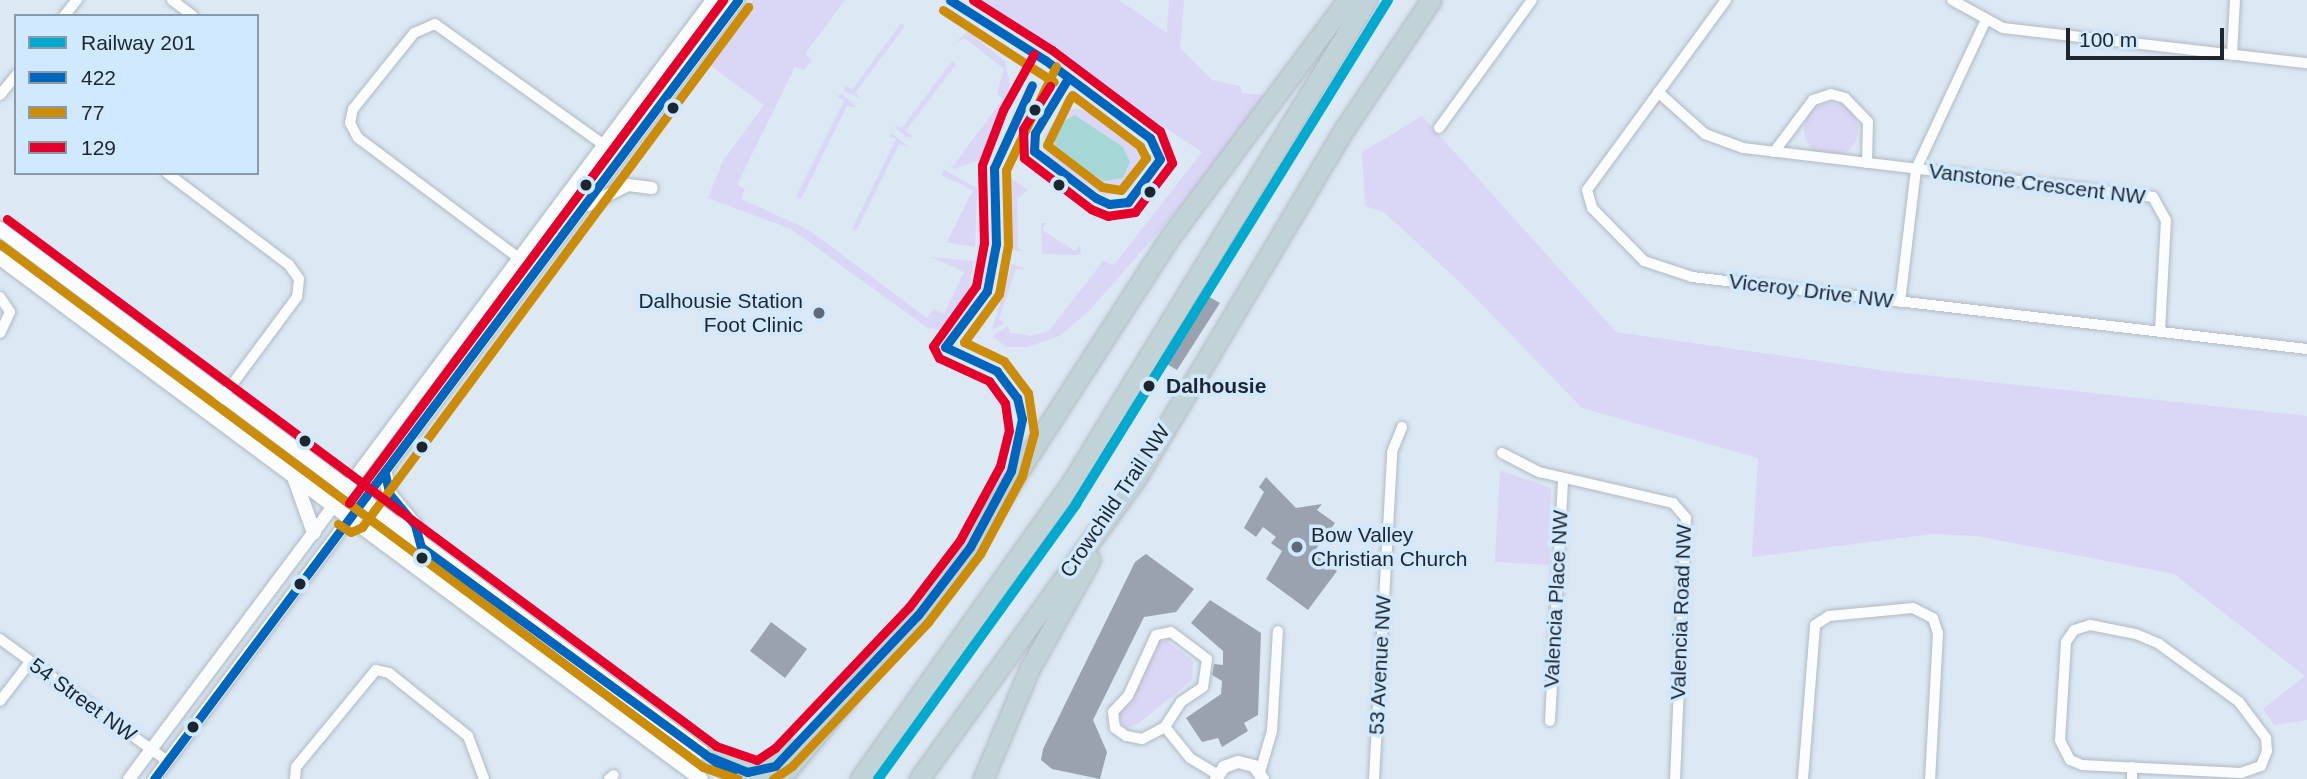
<!DOCTYPE html>
<style>
body{margin:0}
#map{position:relative;width:2307px;height:779px;overflow:hidden;background:#dce8f4;font-family:Arial,sans-serif}
div>[style]{position:absolute}
[style*='--x']{left:calc(var(--x)*1px);top:calc(var(--y)*1px);width:calc(var(--w)*1px);rotate:calc(var(--a)*1deg)}
.green>*{inset:0;background:#dad6f5}
.round{border-radius:50%}
.water>*{inset:0;background:#a6d7d7}
.building>*{inset:0;background:#9ba2af}
.roads{filter:drop-shadow(0 0 2px #b0b9c2) drop-shadow(0 0 2px #b0b9c2)}
.minor>*{height:10px;margin:-5px;padding:0 5px;transform-origin:5px;border-radius:5px;background:#fafcfd}
.tertiary>*{height:12px;margin:-6px;padding:0 6px;transform-origin:6px;border-radius:6px;background:#fafcfd}
.secondary>*{height:14px;margin:-7px;padding:0 7px;transform-origin:7px;border-radius:7px;background:#fafcfd}
.motorway>*{height:19px;margin:-9.5px;padding:0 9.5px;transform-origin:9.5px;border-radius:9.5px;background:#c2d3d8}
.bus-1>*{height:9px;margin:-4.5px;padding:0 4.5px;transform-origin:4.5px;border-radius:4.5px;background:#0065bd}
.bus-2>*{height:9px;margin:-4.5px;padding:0 4.5px;transform-origin:4.5px;border-radius:4.5px;background:#cb8c09}
.bus-3>*{height:9px;margin:-4.5px;padding:0 4.5px;transform-origin:4.5px;border-radius:4.5px;background:#e4002b}
.rail-1>*{height:10px;margin:-5px;padding:0 5px;transform-origin:5px;border-radius:5px;background:#00a9ce}
.dots>*{width:19px;height:19px;translate:-50% -50%;box-sizing:border-box;border:4px solid #d1e9ff;border-radius:50%}
span{translate:-50% -50%;white-space:nowrap;text-align:center;line-height:1.15;-webkit-text-stroke:7px #d1e9ff;paint-order:stroke}
.street-label{font-size:21px;color:#1d262e}
.poi-label{font-size:21px;color:#1d262e}
.right{translate:-100% -50%;text-align:right}
.left{translate:0 -50%;text-align:left}
.stop-label{font-size:21px;color:#1d262e;font-weight:700}
.legend{position:absolute;left:14px;top:14px;width:245px;height:161px;box-sizing:border-box;background:#d1e9ff;border:2px solid #899bab;margin:0;padding:9px 12px;list-style:none;font-size:21px;color:#1d262e}
.legend li{display:flex;align-items:center;gap:14px;height:35px}
.legend b{width:35px;border:2px solid #899bab}
.scale{position:absolute;left:2066px;top:28px;width:158px;height:32px;box-sizing:border-box;border:4px solid #1d262e;border-top:0;padding-left:9px;font-size:21px;line-height:24px;white-space:nowrap;color:#1d262e;-webkit-text-stroke:5px #d1e9ff;paint-order:stroke}
</style>
<div id="map">
<div class="green">
<div style="clip-path:polygon(753px 0,845px 0,805px 54px,812px 60px,804px 70px,795px 67px,737px 185px,745px 189px,741px 199px,809px 230px,927px 318px,933px 309px,944px 314px,964px 272px,931px 257px,974px 261px,967px 297px,941px 331px,926px 327px,791px 229px,708px 198px,723px 161px,764px 105px,710px 65px)"></div>
<div style="clip-path:polygon(973px 0,1119px 0,1167px 33px,1169px 0,1184px 0,1180px 48px,1212px 80px,1240px 86px,1242px 93px,1265px 95px,1182px 205px,1089px 311px,1059px 336px,1028px 347px,1006px 347px,992px 336px,1008px 326px,1010px 333px,1032px 336px,1049px 331px,1103px 261px,1114px 265px,1202px 152px)"></div>
<div style="clip-path:polygon(901px 23px,905px 26px,855px 93px,862px 99px,844px 91px,845px 85px,852px 90px)"></div>
<div style="clip-path:polygon(968px 31px,1005px 61px,1010px 86px,981px 159px,955px 169px,947px 162px,953px 166px,1003px 99px,997px 94px,1004px 69px,965px 38px,956px 42px)"></div>
<div style="clip-path:polygon(952px 61px,956px 64px,906px 131px,913px 137px,906px 137px,894px 126px,902px 128px)"></div>
<div style="clip-path:polygon(842px 94px,856px 107px,847px 106px,801px 199px,796px 197px,844px 101px,837px 96px)"></div>
<div class="round" style="left:1804px;top:103px;width:54px;height:54px"></div>
<div style="clip-path:polygon(evenodd,1064px 108px,1088px 110px,1142px 150px,1145px 168px,1128px 192px,1104px 196px,1047px 157px,1043px 137px,1064px 108px,1070px 116px,1076px 164px,1056px 153px,1059px 123px,1070px 116px)"></div>
<div style="clip-path:polygon(1422px 116px,1616px 332px,1887px 371px,2307px 416px,2307px 720px,2274px 725px,2263px 709px,2305px 676px,2174px 574px,1977px 536px,1932px 534px,1752px 557px,1758px 458px,1582px 408px,1469px 291px,1384px 212px,1365px 206px,1362px 152px)"></div>
<div style="clip-path:polygon(892px 133px,907px 146px,899px 144px,856px 231px,852px 229px,896px 139px,889px 136px)"></div>
<div style="clip-path:polygon(944px 170px,977px 188px,975px 247px,939px 241px,947px 242px,973px 190px,941px 175px)"></div>
<div style="clip-path:polygon(1010px 178px,1028px 190px,1017px 199px,1018px 248px,1024px 252px,1013px 250px,1003px 194px)"></div>
<div style="clip-path:polygon(1041px 223px,1046px 223px,1042px 230px,1075px 251px,1080px 245px,1081px 255px,1042px 254px)"></div>
<div style="clip-path:polygon(1012px 264px,1025px 269px,1016px 269px,999px 319px,1005px 323px,992px 330px)"></div>
<div style="clip-path:polygon(1500px 470px,1551px 488px,1549px 565px,1495px 562px)"></div>
<div style="clip-path:polygon(1167px 641px,1193px 661px,1192px 680px,1139px 723px,1125px 728px,1115px 707px,1158px 642px)"></div>
</div>
<div class="water">
<div style="clip-path:polygon(1075px 115px,1123px 147px,1130px 162px,1123px 178px,1104px 181px,1056px 153px,1054px 135px,1059px 123px)"></div>
</div>
<div class="building">
<div style="clip-path:polygon(1202px 293px,1220px 303px,1177px 370px,1165px 363px)"></div>
<div style="clip-path:polygon(1266px 477px,1296px 508px,1322px 504px,1317px 510px,1335px 523px,1313px 553px,1337px 571px,1308px 610px,1266px 579px,1282px 551px,1271px 543px,1276px 537px,1263px 527px,1256px 537px,1244px 528px,1264px 492px,1259px 487px)"></div>
<div style="clip-path:polygon(1146px 554px,1194px 589px,1176px 612px,1144px 617px,1093px 720px,1107px 752px,1100px 779px,1052px 769px,1041px 760px,1043px 749px,1135px 562px)"></div>
<div style="clip-path:polygon(1210px 600px,1261px 633px,1258px 715px,1244px 723px,1248px 731px,1222px 747px,1218px 738px,1202px 742px,1186px 718px,1221px 694px,1222px 681px,1212px 675px,1214px 664px,1223px 665px,1223px 651px,1191px 623px)"></div>
<div style="clip-path:polygon(771px 622px,807px 649px,785px 678px,750px 651px)"></div>
</div>
<div class="roads">
<div class="minor">
<div style="--x:172;--y:0;--w:26;--a:37"></div>
<div style="--x:1726;--y:0;--w:235;--a:126.2"></div>
<div style="--x:1587;--y:190;--w:19;--a:74"></div>
<div style="--x:1592;--y:208;--w:74;--a:45.5"></div>
<div style="--x:1644;--y:261;--w:51;--a:18.4"></div>
<div style="--x:1692;--y:277;--w:619;--a:6.68"></div>
<div style="--x:1952;--y:0;--w:58;--a:28.8"></div>
<div style="--x:2003;--y:28;--w:306;--a:6.6"></div>
<div style="--x:64;--y:16;--w:21;--a:-51"></div>
<div style="--x:2232;--y:55;--w:55;--a:-86.9"></div>
<div style="--x:1658;--y:92;--w:63;--a:41.8"></div>
<div style="--x:1705;--y:134;--w:40;--a:20.2"></div>
<div style="--x:1743;--y:148;--w:413;--a:6.8"></div>
<div style="--x:2153;--y:197;--w:26;--a:61"></div>
<div style="--x:2166;--y:220;--w:112;--a:93.1"></div>
<div style="--x:0;--y:95;--w:26;--a:-51"></div>
<div style="--x:1439;--y:128;--w:158;--a:-54"></div>
<div style="--x:1774;--y:152;--w:65;--a:-53.1"></div>
<div style="--x:1813;--y:100;--w:19;--a:-18"></div>
<div style="--x:1831;--y:94;--w:15;--a:16"></div>
<div style="--x:1845;--y:98;--w:33;--a:46"></div>
<div style="--x:1868;--y:122;--w:41;--a:91.4"></div>
<div style="--x:167;--y:173;--w:153;--a:37"></div>
<div style="--x:289;--y:265;--w:17;--a:54"></div>
<div style="--x:299;--y:279;--w:18;--a:96"></div>
<div style="--x:297;--y:297;--w:146;--a:126.6"></div>
<div style="--x:536;--y:271;--w:222;--a:-143.2"></div>
<div style="--x:358;--y:138;--w:17;--a:-118"></div>
<div style="--x:350;--y:123;--w:14;--a:-78"></div>
<div style="--x:353;--y:109;--w:97;--a:-51.2"></div>
<div style="--x:414;--y:33;--w:23;--a:-23"></div>
<div style="--x:435;--y:24;--w:208;--a:35.6"></div>
<div style="--x:0;--y:297;--w:18;--a:56"></div>
<div style="--x:10;--y:312;--w:23;--a:115"></div>
<div style="--x:1900;--y:302;--w:134;--a:-83.1"></div>
<div style="--x:1916;--y:169;--w:162;--a:-64.9"></div>
<div style="--x:1502;--y:453;--w:42;--a:27.2"></div>
<div style="--x:1539;--y:472;--w:138;--a:13"></div>
<div style="--x:1673;--y:503;--w:20;--a:49"></div>
<div style="--x:1686;--y:518;--w:261;--a:92.4"></div>
<div style="--x:2090;--y:625;--w:47;--a:11.1"></div>
<div style="--x:2136;--y:634;--w:25;--a:23"></div>
<div style="--x:2159;--y:644;--w:99;--a:35.9"></div>
<div style="--x:2239;--y:702;--w:45;--a:53.1"></div>
<div style="--x:2266;--y:738;--w:13;--a:86"></div>
<div style="--x:2267;--y:751;--w:16;--a:112"></div>
<div style="--x:2261;--y:766;--w:21;--a:161"></div>
<div style="--x:2241;--y:773;--w:159;--a:-177.1"></div>
<div style="--x:2082;--y:765;--w:13;--a:-157"></div>
<div style="--x:2070;--y:760;--w:22;--a:-117"></div>
<div style="--x:2060;--y:740;--w:98;--a:-86.5"></div>
<div style="--x:2066;--y:642;--w:14;--a:-56"></div>
<div style="--x:2074;--y:630;--w:17;--a:-17"></div>
<div style="--x:1171;--y:632;--w:45;--a:36.9"></div>
<div style="--x:1207;--y:659;--w:28;--a:98"></div>
<div style="--x:1203;--y:687;--w:27;--a:146"></div>
<div style="--x:1181;--y:702;--w:30;--a:123"></div>
<div style="--x:1165;--y:727;--w:26;--a:152"></div>
<div style="--x:1142;--y:739;--w:16;--a:-169"></div>
<div style="--x:1126;--y:736;--w:14;--a:-144"></div>
<div style="--x:1115;--y:728;--w:16;--a:-97"></div>
<div style="--x:1113;--y:712;--w:22;--a:-47"></div>
<div style="--x:1128;--y:696;--w:67;--a:-65.3"></div>
<div style="--x:1156;--y:635;--w:15;--a:-11"></div>
<div style="--x:0;--y:639;--w:207;--a:36.1"></div>
<div style="--x:0;--y:701;--w:49;--a:-52.4"></div>
<div style="--x:1550;--y:721;--w:243;--a:-86.9"></div>
<div style="--x:1165;--y:727;--w:40;--a:51"></div>
<div style="--x:1190;--y:758;--w:33;--a:31"></div>
<div style="--x:1260;--y:772;--w:43;--a:-73.7"></div>
<div style="--x:1272;--y:731;--w:100;--a:-86.6"></div>
<div style="--x:295;--y:779;--w:12;--a:-85"></div>
<div style="--x:296;--y:767;--w:126;--a:-50.5"></div>
<div style="--x:376;--y:670;--w:13;--a:13"></div>
<div style="--x:389;--y:673;--w:101;--a:38.6"></div>
<div style="--x:468;--y:736;--w:46;--a:69.6"></div>
<div style="--x:609;--y:779;--w:6;--a:-39"></div>
<div style="--x:1374;--y:779;--w:327;--a:-86.8"></div>
<div style="--x:1392;--y:452;--w:27;--a:-68"></div>
<div style="--x:1803;--y:779;--w:154;--a:-85.5"></div>
<div style="--x:1815;--y:625;--w:17;--a:-33"></div>
<div style="--x:1829;--y:616;--w:84;--a:-5.4"></div>
<div style="--x:1913;--y:608;--w:22;--a:27"></div>
<div style="--x:1933;--y:618;--w:16;--a:72"></div>
<div style="--x:1938;--y:633;--w:146;--a:93.1"></div>
<div style="--x:2132;--y:779;--w:12;--a:-90"></div>
</div>
<div class="tertiary">
<div style="--x:588;--y:205;--w:45;--a:-26.6"></div>
<div style="--x:628;--y:185;--w:24;--a:7"></div>
<div style="--x:129;--y:779;--w:973;--a:-53.19"></div>
<div style="--x:154;--y:779;--w:974;--a:-53.14"></div>
<div style="--x:1216;--y:779;--w:14;--a:-56"></div>
<div style="--x:1224;--y:767;--w:15;--a:-20"></div>
<div style="--x:1238;--y:762;--w:16;--a:14"></div>
<div style="--x:1254;--y:766;--w:16;--a:55"></div>
</div>
<div class="secondary">
<div style="--x:0;--y:229;--w:920;--a:36.7"></div>
<div style="--x:0;--y:258;--w:873;--a:36.62"></div>
<div style="--x:385;--y:474;--w:22;--a:77"></div>
<div style="--x:390;--y:495;--w:39;--a:50"></div>
<div style="--x:415;--y:525;--w:23;--a:75"></div>
<div style="--x:294;--y:477;--w:59;--a:70.3"></div>
</div>
<div class="motorway">
<div style="--x:710;--y:757;--w:52;--a:18.1"></div>
<div style="--x:759;--y:773;--w:39;--a:-37"></div>
<div style="--x:780;--y:779;--w:281;--a:-50.4"></div>
<div style="--x:959;--y:563;--w:388;--a:-57.1"></div>
<div style="--x:1170;--y:237;--w:296;--a:-53.2"></div>
<div style="--x:860;--y:779;--w:361;--a:-54.5"></div>
<div style="--x:1070;--y:485;--w:569;--a:-58.52"></div>
<div style="--x:919;--y:779;--w:369;--a:-54.2"></div>
<div style="--x:1135;--y:480;--w:410;--a:-59.2"></div>
<div style="--x:1345;--y:128;--w:154;--a:-56.1"></div>
<div style="--x:983;--y:779;--w:121;--a:-67.1"></div>
<div style="--x:1030;--y:668;--w:124;--a:-60.9"></div>
</div>
</div>
<div class="bus-1">
<div style="--x:950;--y:0;--w:112;--a:32.3"></div>
<div style="--x:1045;--y:60;--w:131;--a:36.6"></div>
<div style="--x:1150;--y:138;--w:23;--a:65"></div>
<div style="--x:1160;--y:159;--w:54;--a:126.7"></div>
<div style="--x:1128;--y:202;--w:19;--a:174"></div>
<div style="--x:1109;--y:204;--w:14;--a:-155"></div>
<div style="--x:1096;--y:198;--w:78;--a:-142.8"></div>
<div style="--x:1034;--y:151;--w:18;--a:-87"></div>
<div style="--x:1035;--y:133;--w:62;--a:-58.9"></div>
<div style="--x:945;--y:347;--w:70;--a:-53.1"></div>
<div style="--x:987;--y:291;--w:48;--a:-79.2"></div>
<div style="--x:996;--y:244;--w:76;--a:-91.5"></div>
<div style="--x:994;--y:168;--w:91;--a:-65.4"></div>
<div style="--x:385;--y:474;--w:22;--a:77"></div>
<div style="--x:390;--y:495;--w:39;--a:50"></div>
<div style="--x:415;--y:525;--w:23;--a:75"></div>
<div style="--x:421;--y:547;--w:385;--a:36.1"></div>
<div style="--x:710;--y:757;--w:40;--a:22"></div>
<div style="--x:747;--y:772;--w:29;--a:-12"></div>
<div style="--x:775;--y:766;--w:208;--a:-46.6"></div>
<div style="--x:918;--y:615;--w:86;--a:-52.6"></div>
<div style="--x:970;--y:547;--w:86;--a:-61.7"></div>
<div style="--x:1011;--y:471;--w:53;--a:-78.1"></div>
<div style="--x:1022;--y:419;--w:22;--a:-103"></div>
<div style="--x:1017;--y:398;--w:34;--a:-127"></div>
<div style="--x:997;--y:371;--w:57;--a:-155.2"></div>
<div style="--x:154;--y:779;--w:974;--a:-53.14"></div>
</div>
<div class="bus-2">
<div style="--x:943;--y:10;--w:132;--a:33"></div>
<div style="--x:1070;--y:98;--w:52;--a:116.1"></div>
<div style="--x:1047;--y:145;--w:69;--a:37.4"></div>
<div style="--x:1102;--y:187;--w:19;--a:9"></div>
<div style="--x:1121;--y:190;--w:41;--a:-52"></div>
<div style="--x:1146;--y:158;--w:13;--a:-117"></div>
<div style="--x:1140;--y:146;--w:85;--a:-143.1"></div>
<div style="--x:0;--y:244;--w:876;--a:36.65"></div>
<div style="--x:703;--y:767;--w:37;--a:19"></div>
<div style="--x:338;--y:524;--w:15;--a:32"></div>
<div style="--x:351;--y:532;--w:12;--a:-24"></div>
<div style="--x:362;--y:527;--w:648;--a:-53.41"></div>
<div style="--x:773;--y:779;--w:23;--a:-34"></div>
<div style="--x:792;--y:766;--w:198;--a:-46.6"></div>
<div style="--x:928;--y:622;--w:86;--a:-52.6"></div>
<div style="--x:980;--y:554;--w:89;--a:-61.7"></div>
<div style="--x:1022;--y:476;--w:45;--a:-74.4"></div>
<div style="--x:1034;--y:433;--w:40;--a:-98.5"></div>
<div style="--x:1028;--y:393;--w:40;--a:-127"></div>
<div style="--x:1004;--y:361;--w:44;--a:-154.6"></div>
<div style="--x:964;--y:342;--w:59;--a:-53.9"></div>
<div style="--x:999;--y:294;--w:50;--a:-79.6"></div>
<div style="--x:1008;--y:245;--w:75;--a:-91.5"></div>
<div style="--x:1006;--y:170;--w:115;--a:-64.3"></div>
</div>
<div class="bus-3">
<div style="--x:973;--y:0;--w:93;--a:32.3"></div>
<div style="--x:1052;--y:50;--w:135;--a:36.9"></div>
<div style="--x:1160;--y:131;--w:34;--a:69"></div>
<div style="--x:1172;--y:163;--w:61;--a:127.1"></div>
<div style="--x:1135;--y:212;--w:27;--a:172"></div>
<div style="--x:1108;--y:216;--w:18;--a:-158"></div>
<div style="--x:1091;--y:209;--w:84;--a:-142.7"></div>
<div style="--x:1024;--y:158;--w:29;--a:-92"></div>
<div style="--x:1023;--y:129;--w:51;--a:-57.9"></div>
<div style="--x:7;--y:219;--w:883;--a:36.62"></div>
<div style="--x:716;--y:746;--w:43;--a:18.9"></div>
<div style="--x:757;--y:760;--w:22;--a:-34"></div>
<div style="--x:775;--y:748;--w:195;--a:-46.5"></div>
<div style="--x:909;--y:607;--w:84;--a:-52.7"></div>
<div style="--x:960;--y:540;--w:84;--a:-61.6"></div>
<div style="--x:1000;--y:466;--w:36;--a:-76"></div>
<div style="--x:1009;--y:431;--w:28;--a:-98"></div>
<div style="--x:1005;--y:403;--w:27;--a:-126"></div>
<div style="--x:989;--y:381;--w:55;--a:-155.3"></div>
<div style="--x:939;--y:358;--w:13;--a:-117"></div>
<div style="--x:933;--y:346;--w:74;--a:-54.4"></div>
<div style="--x:976;--y:286;--w:44;--a:-79.5"></div>
<div style="--x:984;--y:243;--w:78;--a:-91.5"></div>
<div style="--x:982;--y:165;--w:59;--a:-69.1"></div>
<div style="--x:1003;--y:110;--w:64;--a:-61"></div>
<div style="--x:349;--y:503;--w:627;--a:-53.37"></div>
</div>
<div class="rail-1">
<div style="--x:878;--y:779;--w:339;--a:-54.2"></div>
<div style="--x:1076;--y:504;--w:593;--a:-58.24"></div>
</div>
<div class="dots">
<div style="left:673px;top:108px;background:#1d262e"></div>
<div style="left:1035px;top:110px;background:#1d262e"></div>
<div style="left:586px;top:185px;background:#1d262e"></div>
<div style="left:1059px;top:185px;background:#1d262e"></div>
<div style="left:1150px;top:192px;background:#1d262e"></div>
<div style="left:819px;top:313px;background:#606a73"></div>
<div style="left:1149px;top:386px;background:#1d262e"></div>
<div style="left:305px;top:441px;background:#1d262e"></div>
<div style="left:422px;top:447px;background:#1d262e"></div>
<div style="left:1297px;top:547px;background:#606a73"></div>
<div style="left:422px;top:558px;background:#1d262e"></div>
<div style="left:300px;top:584px;background:#1d262e"></div>
<div style="left:193px;top:727px;background:#1d262e"></div>
</div>
<div class="street-label">
<span style="left:2037px;top:184px;rotate:7deg">Vanstone Crescent NW</span>
<span style="left:1811px;top:291px;rotate:7deg">Viceroy Drive NW</span>
<span style="left:1115px;top:501px;rotate:-56deg">Crowchild Trail NW</span>
<span style="left:1556px;top:599px;rotate:-87deg">Valencia Place NW</span>
<span style="left:1681px;top:612px;rotate:-88deg">Valencia Road NW</span>
<span style="left:1380px;top:665px;rotate:-87deg">53 Avenue NW</span>
<span style="left:83px;top:700px;rotate:36deg">54 Street NW</span>
</div>
<div class="poi-label">
<span class="right" style="left:803px;top:313px">Dalhousie Station<br>Foot Clinic</span>
<span class="left" style="left:1311px;top:547px">Bow Valley<br>Christian Church</span>
</div>
<div class="stop-label">
<span class="left" style="left:1166px;top:386px">Dalhousie</span>
</div>
<ul class="legend">
<li><b style="height:9px;background:#00a9ce"></b>Railway 201</li>
<li><b style="height:9px;background:#0065bd"></b>422</li>
<li><b style="height:9px;background:#cb8c09"></b>77</li>
<li><b style="height:9px;background:#e4002b"></b>129</li>
</ul>
<div class="scale">100 m</div>
</div>
